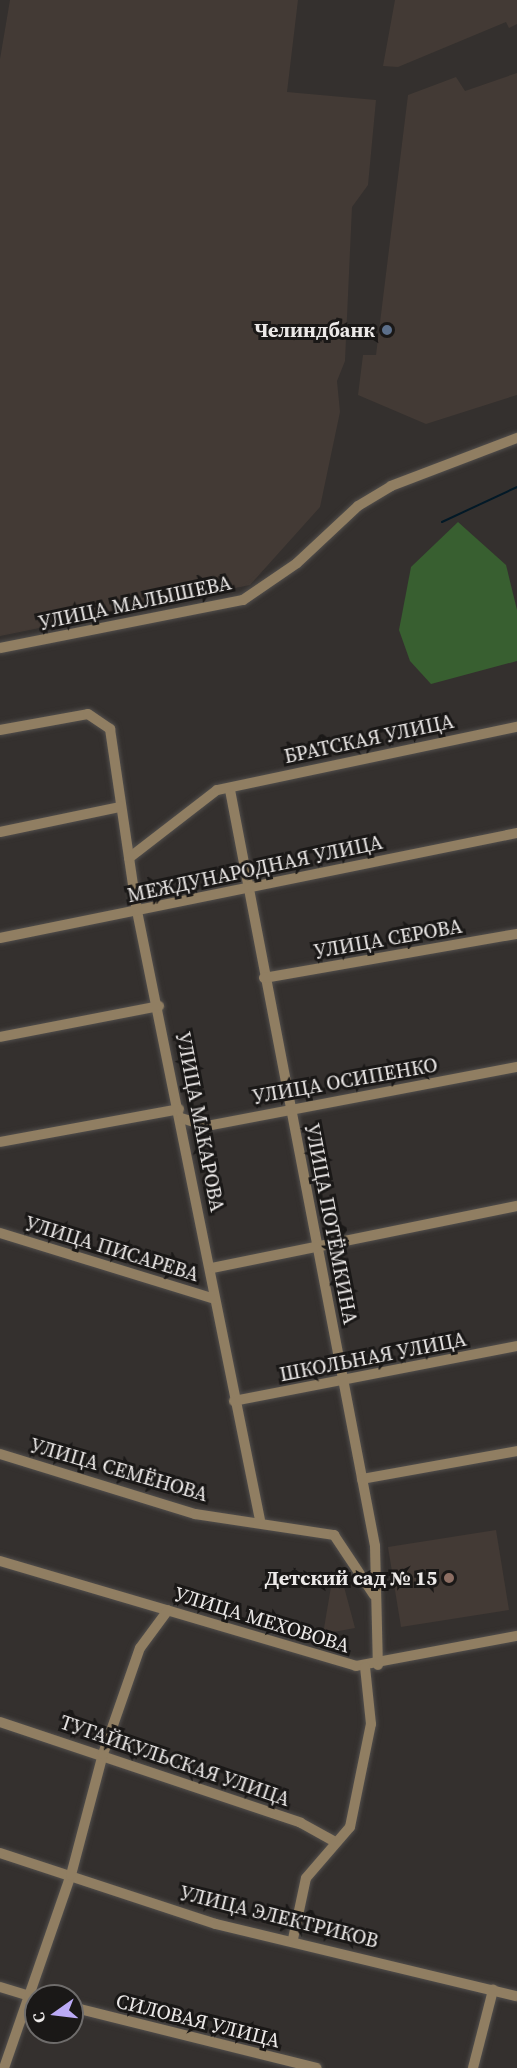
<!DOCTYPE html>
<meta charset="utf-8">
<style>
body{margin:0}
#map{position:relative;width:517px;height:2068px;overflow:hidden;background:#34302e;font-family:"Source Serif 4",serif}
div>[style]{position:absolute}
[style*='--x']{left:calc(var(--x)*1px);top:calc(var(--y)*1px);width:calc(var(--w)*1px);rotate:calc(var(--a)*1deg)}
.built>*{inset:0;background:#433a35}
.green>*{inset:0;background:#385f30}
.stream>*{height:2px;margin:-1px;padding:0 1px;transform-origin:1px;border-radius:1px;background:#021927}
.roads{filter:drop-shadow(0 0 2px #514e4c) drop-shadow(0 0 2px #514e4c)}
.minor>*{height:10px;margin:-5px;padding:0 5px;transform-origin:5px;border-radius:5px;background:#907e62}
.dots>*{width:16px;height:16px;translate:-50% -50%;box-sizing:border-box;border:3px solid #1a1817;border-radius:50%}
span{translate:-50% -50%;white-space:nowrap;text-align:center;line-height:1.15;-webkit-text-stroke:6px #1a1817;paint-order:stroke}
.poi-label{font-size:20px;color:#ece9e8;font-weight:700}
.right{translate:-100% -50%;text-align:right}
.street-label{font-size:20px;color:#ece9e8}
.north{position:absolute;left:24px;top:1984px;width:60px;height:60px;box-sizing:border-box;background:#1a1817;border:2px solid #6e6c6b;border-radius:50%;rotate:256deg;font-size:16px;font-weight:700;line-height:24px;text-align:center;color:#ece9e8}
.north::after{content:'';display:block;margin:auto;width:21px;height:27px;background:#bbaaf6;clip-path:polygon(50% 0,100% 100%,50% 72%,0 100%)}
</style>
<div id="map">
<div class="built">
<div style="clip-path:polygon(10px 0,298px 0,287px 92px,376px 100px,368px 185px,352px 207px,345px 361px,337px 381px,340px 412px,320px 507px,250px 585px,0 636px,0 59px)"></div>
<div style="clip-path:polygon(395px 0,517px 0,517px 24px,509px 28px,506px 22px,398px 67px,383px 66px)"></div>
<div style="clip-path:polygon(517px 73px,517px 395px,426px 424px,358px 395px,363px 355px,376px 355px,408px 95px,456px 77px,465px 91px)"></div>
<div style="clip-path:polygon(496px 1530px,509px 1610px,401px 1627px,388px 1547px)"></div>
<div style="clip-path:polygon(332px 1581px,343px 1583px,355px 1628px,323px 1634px)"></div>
</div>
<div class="green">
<div style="clip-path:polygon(458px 522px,506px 565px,517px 610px,517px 661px,431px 684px,410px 661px,399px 630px,411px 567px)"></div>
</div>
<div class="stream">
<div style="--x:442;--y:522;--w:83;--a:-25"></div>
</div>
<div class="roads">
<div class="minor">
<div style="--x:0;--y:648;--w:248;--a:-11.2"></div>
<div style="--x:243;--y:600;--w:65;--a:-34.4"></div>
<div style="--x:297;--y:563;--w:83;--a:-43.1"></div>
<div style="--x:358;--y:506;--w:39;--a:-31"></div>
<div style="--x:391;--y:486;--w:135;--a:-20.9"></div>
<div style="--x:0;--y:730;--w:89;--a:-10.3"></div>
<div style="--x:88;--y:714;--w:27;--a:34"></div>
<div style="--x:110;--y:729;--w:184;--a:81.6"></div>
<div style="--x:137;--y:911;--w:621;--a:78.58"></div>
<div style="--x:230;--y:790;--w:770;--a:79.14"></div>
<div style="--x:375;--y:1546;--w:119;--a:88.6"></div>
<div style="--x:0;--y:832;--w:123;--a:-11.8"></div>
<div style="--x:129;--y:858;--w:111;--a:-37.7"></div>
<div style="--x:217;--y:790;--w:307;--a:-11.9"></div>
<div style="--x:0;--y:938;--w:528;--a:-11.48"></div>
<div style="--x:264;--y:978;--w:257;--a:-9.9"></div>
<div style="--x:0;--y:1037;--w:162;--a:-11"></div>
<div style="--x:181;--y:1118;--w:27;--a:17"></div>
<div style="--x:207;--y:1126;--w:316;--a:-10.8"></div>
<div style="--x:0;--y:1142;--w:182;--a:-10.4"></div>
<div style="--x:0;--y:1233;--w:224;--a:17.1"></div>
<div style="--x:212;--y:1268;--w:311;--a:-11.5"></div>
<div style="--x:234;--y:1401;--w:288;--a:-11"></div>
<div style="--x:0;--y:1454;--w:204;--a:17.1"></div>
<div style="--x:195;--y:1514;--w:141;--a:8.6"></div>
<div style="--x:334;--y:1535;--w:72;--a:56.3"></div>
<div style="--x:362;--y:1479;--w:158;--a:-10.2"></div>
<div style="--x:0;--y:1561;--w:371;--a:16.4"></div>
<div style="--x:356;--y:1666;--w:164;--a:-10.6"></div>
<div style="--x:0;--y:1722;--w:317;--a:18.5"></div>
<div style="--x:301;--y:1823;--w:39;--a:29"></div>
<div style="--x:0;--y:1853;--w:227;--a:18.2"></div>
<div style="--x:216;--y:1924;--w:309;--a:13.5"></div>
<div style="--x:293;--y:1939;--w:62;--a:-78"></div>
<div style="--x:306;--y:1878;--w:67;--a:-49.2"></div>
<div style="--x:350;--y:1827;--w:105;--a:-78.5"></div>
<div style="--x:371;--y:1724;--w:57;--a:-96"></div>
<div style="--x:0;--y:1987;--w:38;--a:17"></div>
<div style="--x:72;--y:2007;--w:252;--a:14"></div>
<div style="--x:4;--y:2068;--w:204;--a:-70.9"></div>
<div style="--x:71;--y:1875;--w:125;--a:-75.2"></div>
<div style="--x:103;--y:1754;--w:112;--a:-70.8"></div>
<div style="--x:140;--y:1648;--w:47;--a:-53.6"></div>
<div style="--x:473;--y:2068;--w:81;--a:-75.6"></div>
</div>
</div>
<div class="dots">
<div style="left:387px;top:330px;background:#5c6f8a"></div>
<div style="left:449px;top:1578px;background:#8d6e63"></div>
</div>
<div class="poi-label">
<span class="right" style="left:375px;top:330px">Челиндбанк</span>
<span class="right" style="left:437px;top:1578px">Детский сад № 15</span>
</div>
<div class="street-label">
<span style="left:135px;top:603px;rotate:-12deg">УЛИЦА МАЛЫШЕВА</span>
<span style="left:369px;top:739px;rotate:-12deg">БРАТСКАЯ УЛИЦА</span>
<span style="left:255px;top:869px;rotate:-12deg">МЕЖДУНАРОДНАЯ УЛИЦА</span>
<span style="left:388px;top:939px;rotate:-10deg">УЛИЦА СЕРОВА</span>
<span style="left:345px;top:1081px;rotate:-10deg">УЛИЦА ОСИПЕНКО</span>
<span style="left:200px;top:1122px;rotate:79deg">УЛИЦА МАКАРОВА</span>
<span style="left:331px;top:1224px;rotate:79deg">УЛИЦА ПОТЁМКИНА</span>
<span style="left:112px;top:1249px;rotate:17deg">УЛИЦА ПИСАРЕВА</span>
<span style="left:373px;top:1357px;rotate:-11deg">ШКОЛЬНАЯ УЛИЦА</span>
<span style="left:119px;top:1470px;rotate:16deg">УЛИЦА СЕМЁНОВА</span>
<span style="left:262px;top:1620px;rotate:17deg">УЛИЦА МЕХОВОВА</span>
<span style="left:175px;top:1761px;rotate:19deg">ТУГАЙКУЛЬСКАЯ УЛИЦА</span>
<span style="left:279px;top:1917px;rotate:14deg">УЛИЦА ЭЛЕКТРИКОВ</span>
<span style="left:198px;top:2021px;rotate:14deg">СИЛОВАЯ УЛИЦА</span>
</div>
<div class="north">С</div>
</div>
